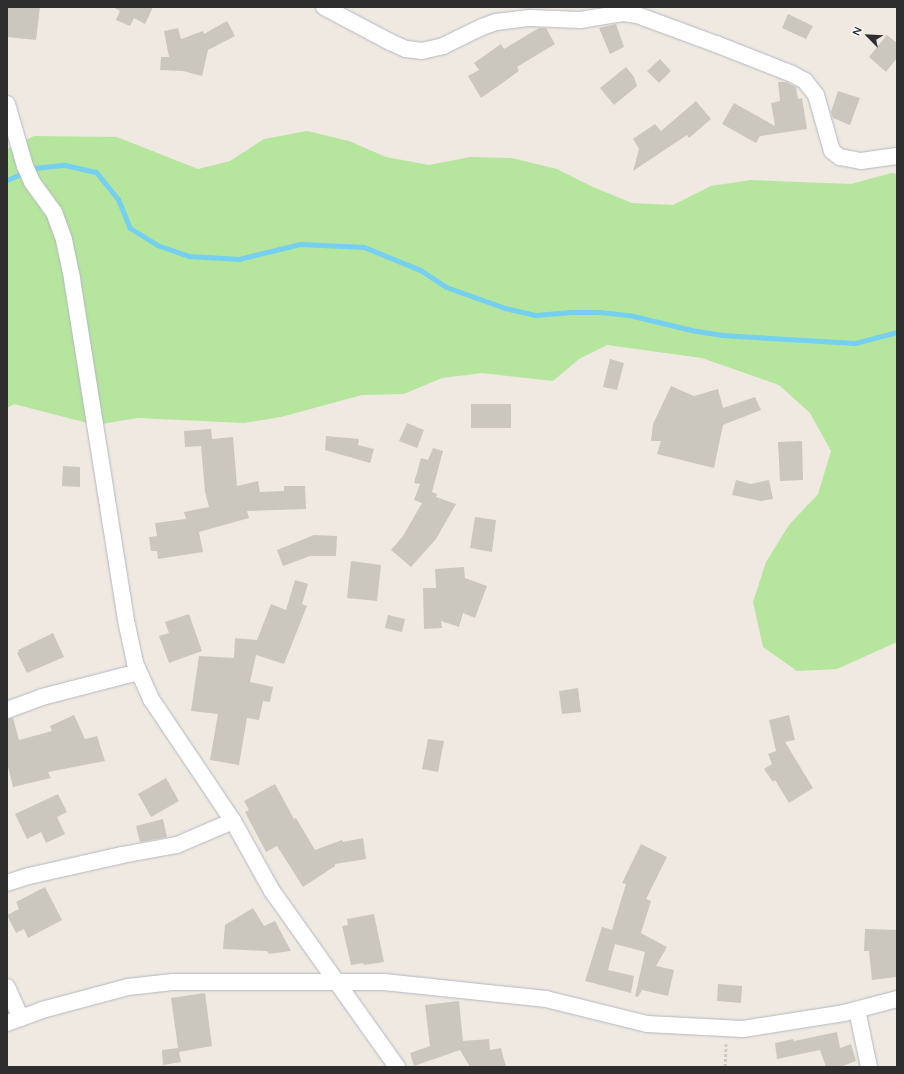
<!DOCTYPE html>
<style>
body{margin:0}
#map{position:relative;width:904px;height:1074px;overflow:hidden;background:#efe9e1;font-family:Quicksand,sans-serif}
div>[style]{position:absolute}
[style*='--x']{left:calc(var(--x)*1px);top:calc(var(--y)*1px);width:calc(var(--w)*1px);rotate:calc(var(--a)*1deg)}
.green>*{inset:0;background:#b6e59e}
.stream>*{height:5px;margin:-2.5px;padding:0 2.5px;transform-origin:2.5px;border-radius:2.5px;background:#75cff0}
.building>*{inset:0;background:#cbc7bf}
.path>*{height:2.5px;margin-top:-1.25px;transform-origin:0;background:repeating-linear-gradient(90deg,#c9c9c9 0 3px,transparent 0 5px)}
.roads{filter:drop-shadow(0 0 1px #b4b7c1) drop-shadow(0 0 1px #b4b7c1)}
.minor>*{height:16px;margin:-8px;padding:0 8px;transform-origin:8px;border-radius:8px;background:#fff}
span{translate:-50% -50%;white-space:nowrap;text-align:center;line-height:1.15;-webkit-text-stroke:3px #fff;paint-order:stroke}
.frame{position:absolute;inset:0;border:8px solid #2e2e2e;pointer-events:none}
.north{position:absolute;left:848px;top:16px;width:40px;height:40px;-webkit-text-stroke:3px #fff;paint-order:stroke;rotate:294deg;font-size:11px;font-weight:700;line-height:16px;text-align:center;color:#2e2e2e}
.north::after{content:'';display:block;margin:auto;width:14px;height:18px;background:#2e2e2e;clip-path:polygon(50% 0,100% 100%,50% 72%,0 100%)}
</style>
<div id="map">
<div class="green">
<div style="clip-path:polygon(307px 131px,349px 141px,386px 157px,429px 165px,470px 157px,512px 158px,557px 169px,593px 187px,632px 203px,673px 205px,711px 186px,751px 180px,851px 184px,891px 173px,897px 174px,897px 642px,837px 669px,797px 671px,763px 647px,753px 602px,766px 562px,789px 525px,818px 494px,831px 451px,810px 413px,779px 385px,702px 358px,607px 345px,579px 359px,553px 381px,482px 373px,442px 378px,404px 394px,362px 395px,281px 417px,244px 423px,138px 418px,95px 425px,14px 404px,7px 408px,7px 149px,34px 136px,117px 137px,198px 169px,230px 161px,264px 139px)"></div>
</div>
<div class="stream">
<div style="--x:7;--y:180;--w:30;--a:-24"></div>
<div style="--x:34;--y:168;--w:31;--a:-6"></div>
<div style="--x:65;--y:165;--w:32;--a:13"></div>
<div style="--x:96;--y:172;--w:35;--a:51"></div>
<div style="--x:118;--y:199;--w:31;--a:68"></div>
<div style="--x:130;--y:228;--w:32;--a:32"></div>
<div style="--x:157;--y:245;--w:34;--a:19"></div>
<div style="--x:189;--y:256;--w:50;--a:3.4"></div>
<div style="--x:239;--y:259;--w:63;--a:-13.8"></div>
<div style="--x:300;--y:244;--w:64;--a:2.7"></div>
<div style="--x:364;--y:247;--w:61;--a:22.3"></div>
<div style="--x:420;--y:270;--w:31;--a:33"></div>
<div style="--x:446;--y:287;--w:63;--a:19.6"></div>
<div style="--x:505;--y:308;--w:32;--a:13"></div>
<div style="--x:536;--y:315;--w:32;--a:-5"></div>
<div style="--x:568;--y:312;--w:31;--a:0"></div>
<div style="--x:599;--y:312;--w:30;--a:6"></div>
<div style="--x:629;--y:315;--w:64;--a:13.6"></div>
<div style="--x:691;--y:330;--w:30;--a:9"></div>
<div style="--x:721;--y:335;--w:134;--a:3.4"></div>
<div style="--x:855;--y:343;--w:43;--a:-14.7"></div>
</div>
<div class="building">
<div style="clip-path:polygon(7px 7px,40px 7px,36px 40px,7px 37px)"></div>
<div style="clip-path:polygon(113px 7px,153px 7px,145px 24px,134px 18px,130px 26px,116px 20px,120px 11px)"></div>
<div style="clip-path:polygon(788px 14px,813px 26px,806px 39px,782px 28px)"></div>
<div style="clip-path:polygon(227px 21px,235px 36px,208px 50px,202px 76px,183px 71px,160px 70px,161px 57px,169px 57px,164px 31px,178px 28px,181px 39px,203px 31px,204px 34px)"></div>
<div style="clip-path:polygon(616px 24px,624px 47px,610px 54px,599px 28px)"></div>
<div style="clip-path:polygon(539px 28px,546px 28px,555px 44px,517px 67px,519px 71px,481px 98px,468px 76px,479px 70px,474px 63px,501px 44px,504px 49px)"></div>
<div style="clip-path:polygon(887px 35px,897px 43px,897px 58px,886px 72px,869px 57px)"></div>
<div style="clip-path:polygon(660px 59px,671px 71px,659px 83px,647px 71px)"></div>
<div style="clip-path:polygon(626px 67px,634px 77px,637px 86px,614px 105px,600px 88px)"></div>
<div style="clip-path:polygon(778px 82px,786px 82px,796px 87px,798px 99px,802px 98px,807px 129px,760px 136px,756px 143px,722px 124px,734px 103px,775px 126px,771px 103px,780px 101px)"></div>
<div style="clip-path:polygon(838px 91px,860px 98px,850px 125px,833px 118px,831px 112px)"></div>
<div style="clip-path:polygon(696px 101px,711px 119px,689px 138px,687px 135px,633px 171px,639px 149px,633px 139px,655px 124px,661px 131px)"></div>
<div style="clip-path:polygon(610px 359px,624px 363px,617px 390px,603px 387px)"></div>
<div style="clip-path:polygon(671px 386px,694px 396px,718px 389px,723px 408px,755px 397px,761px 410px,723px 425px,714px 468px,657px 454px,661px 441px,651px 441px,653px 424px)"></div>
<div style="clip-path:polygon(471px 404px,511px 404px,511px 428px,471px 428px)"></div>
<div style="clip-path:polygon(407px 423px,424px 430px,417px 448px,399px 441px)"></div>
<div style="clip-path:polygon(211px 429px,212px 439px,233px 437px,237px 486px,258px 481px,260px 492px,284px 491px,284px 486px,305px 486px,306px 509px,247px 511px,249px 518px,199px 532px,203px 552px,158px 559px,157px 551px,151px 551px,149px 537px,157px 536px,155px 523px,186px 519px,184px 512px,209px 507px,205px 492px,201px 446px,185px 447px,184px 431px)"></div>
<div style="clip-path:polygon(326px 436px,359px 439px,358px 445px,374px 449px,370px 463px,325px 450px)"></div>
<div style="clip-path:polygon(802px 441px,803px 480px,780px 481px,778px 442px)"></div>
<div style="clip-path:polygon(433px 448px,443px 451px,432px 492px,437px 494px,436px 497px,456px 504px,436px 539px,411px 567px,391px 550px,403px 536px,422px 503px,414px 500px,420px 484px,414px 483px,421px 458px,428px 460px)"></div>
<div style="clip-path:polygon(63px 466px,80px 467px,80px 487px,62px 486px)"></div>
<div style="clip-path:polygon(736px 480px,751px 484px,769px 480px,773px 499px,761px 501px,732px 495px)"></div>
<div style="clip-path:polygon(475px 517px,496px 520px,492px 552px,470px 548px)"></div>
<div style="clip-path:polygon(314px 535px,337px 536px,336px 556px,310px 556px,283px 566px,277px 550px)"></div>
<div style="clip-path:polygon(351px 561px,381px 565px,377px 601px,347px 598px)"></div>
<div style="clip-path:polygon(464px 567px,465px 578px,487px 586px,475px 618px,463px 613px,459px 627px,441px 621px,442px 628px,424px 629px,423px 588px,436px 588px,435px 569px)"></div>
<div style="clip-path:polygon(295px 580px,308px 584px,302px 604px,307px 606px,284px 664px,256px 655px,250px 682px,273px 687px,270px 702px,263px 701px,259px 720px,247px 718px,239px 765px,210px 760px,218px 714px,191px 711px,199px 656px,234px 658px,235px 638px,257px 640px,271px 604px,286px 610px)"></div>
<div style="clip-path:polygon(189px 614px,202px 651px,169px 663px,159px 636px,169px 633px,165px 622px)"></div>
<div style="clip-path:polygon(388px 615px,405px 619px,402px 632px,385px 628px)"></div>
<div style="clip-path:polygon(53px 633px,64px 657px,27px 673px,17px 653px,19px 652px,18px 650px)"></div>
<div style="clip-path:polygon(578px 688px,581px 712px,562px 714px,559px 691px)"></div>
<div style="clip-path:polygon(74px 715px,85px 739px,97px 736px,105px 761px,48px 772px,51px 778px,13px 787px,7px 763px,7px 719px,13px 718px,19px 740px,52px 731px,50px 726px)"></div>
<div style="clip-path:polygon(789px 715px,795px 740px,785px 742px,813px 788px,789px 803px,775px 780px,773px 782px,764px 769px,772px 764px,768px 754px,776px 751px,769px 720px)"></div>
<div style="clip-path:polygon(428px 739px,444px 741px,438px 772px,422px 769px)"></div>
<div style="clip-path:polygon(166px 778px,179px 801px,151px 817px,138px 794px)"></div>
<div style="clip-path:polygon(275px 784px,294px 819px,296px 818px,315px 850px,342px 840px,343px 842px,363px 838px,366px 859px,335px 864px,335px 866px,303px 887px,277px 846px,266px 852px,245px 812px,249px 810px,244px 801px)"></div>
<div style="clip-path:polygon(58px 794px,67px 812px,57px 817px,65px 834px,46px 843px,41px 832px,27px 839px,15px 814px)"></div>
<div style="clip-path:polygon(163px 819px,167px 837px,140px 842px,136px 826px)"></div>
<div style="clip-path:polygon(641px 844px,667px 857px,646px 899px,651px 901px,641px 933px,667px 947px,656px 966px,674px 970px,668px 996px,642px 990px,638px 997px,635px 996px,645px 952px,615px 944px,608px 970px,634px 976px,631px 993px,585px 981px,602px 927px,612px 930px,626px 884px,622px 883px)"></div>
<div style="clip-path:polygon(45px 887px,62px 920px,28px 938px,24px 929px,16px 933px,7px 915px,19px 909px,16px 902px)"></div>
<div style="clip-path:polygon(253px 908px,264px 926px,275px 921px,291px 951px,269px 954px,267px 951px,223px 949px,225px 925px)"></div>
<div style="clip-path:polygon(374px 914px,384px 962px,364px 965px,363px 963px,351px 965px,342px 926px,348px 925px,347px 919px)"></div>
<div style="clip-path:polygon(865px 929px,897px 930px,897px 977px,872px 980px,869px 951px,864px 951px)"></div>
<div style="clip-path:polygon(718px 984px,742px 986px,741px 1003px,717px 1001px)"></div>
<div style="clip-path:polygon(205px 993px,212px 1046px,179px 1052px,181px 1062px,163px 1065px,162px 1050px,178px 1048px,171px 998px)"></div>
<div style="clip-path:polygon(459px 1001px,463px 1041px,489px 1039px,490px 1050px,501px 1048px,506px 1067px,470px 1067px,460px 1050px,414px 1066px,410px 1053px,430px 1046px,425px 1005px)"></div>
<div style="clip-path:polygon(837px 1032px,840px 1048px,851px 1044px,856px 1061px,840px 1067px,826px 1067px,820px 1050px,777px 1059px,775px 1043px,793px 1039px,794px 1041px)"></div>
</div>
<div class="path">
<div style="--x:725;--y:1067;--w:23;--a:-88"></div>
</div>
<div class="roads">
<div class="minor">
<div style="--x:324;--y:7;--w:75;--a:27.9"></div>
<div style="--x:390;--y:42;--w:17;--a:24"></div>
<div style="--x:406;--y:49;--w:16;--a:7"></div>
<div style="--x:422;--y:51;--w:22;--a:-13"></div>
<div style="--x:443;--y:46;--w:43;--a:-26"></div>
<div style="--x:482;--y:27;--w:15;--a:-20"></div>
<div style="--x:496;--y:22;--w:34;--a:-7"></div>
<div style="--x:530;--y:18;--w:50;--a:2.3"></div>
<div style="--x:580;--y:20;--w:45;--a:-9"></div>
<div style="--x:624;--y:13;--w:13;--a:9"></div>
<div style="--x:637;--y:15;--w:84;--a:20.2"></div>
<div style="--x:716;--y:44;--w:82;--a:21.5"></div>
<div style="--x:792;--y:74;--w:15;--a:28"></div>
<div style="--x:805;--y:81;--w:18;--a:52"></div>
<div style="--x:816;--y:95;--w:58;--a:74.1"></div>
<div style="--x:832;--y:151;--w:10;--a:37"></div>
<div style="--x:840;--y:157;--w:21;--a:11"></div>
<div style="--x:861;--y:161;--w:36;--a:-8"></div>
<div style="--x:7;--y:104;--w:65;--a:73.8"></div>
<div style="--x:25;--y:166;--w:17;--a:66"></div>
<div style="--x:32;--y:182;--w:37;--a:54"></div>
<div style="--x:54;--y:212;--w:30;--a:70"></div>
<div style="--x:64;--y:240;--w:40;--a:78"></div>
<div style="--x:72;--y:279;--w:350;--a:81"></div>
<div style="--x:127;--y:625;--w:39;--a:78"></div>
<div style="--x:135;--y:663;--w:39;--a:66"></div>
<div style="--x:151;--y:699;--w:147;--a:56.1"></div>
<div style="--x:233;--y:821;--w:80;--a:60.9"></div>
<div style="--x:272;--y:891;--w:216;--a:54.6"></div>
<div style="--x:7;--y:710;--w:37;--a:-20"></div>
<div style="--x:42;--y:697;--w:100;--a:-14.5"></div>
<div style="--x:7;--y:883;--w:23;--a:-18"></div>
<div style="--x:29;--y:876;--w:95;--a:-12.7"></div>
<div style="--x:122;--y:855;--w:56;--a:-10.3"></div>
<div style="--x:177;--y:845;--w:61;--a:-23.2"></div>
<div style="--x:7;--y:987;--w:34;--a:66"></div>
<div style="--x:857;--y:1010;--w:58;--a:78.1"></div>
<div style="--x:7;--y:1023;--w:37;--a:-20"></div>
<div style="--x:42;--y:1010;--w:89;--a:-15"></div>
<div style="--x:128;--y:987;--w:45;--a:-6.3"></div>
<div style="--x:173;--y:982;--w:211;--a:0"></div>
<div style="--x:384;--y:982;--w:163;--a:6"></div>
<div style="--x:546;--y:999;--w:104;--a:13.9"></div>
<div style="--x:647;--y:1024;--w:96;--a:3"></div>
<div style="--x:743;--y:1029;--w:102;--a:-9"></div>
<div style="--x:844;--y:1013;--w:55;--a:-14.8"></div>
</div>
</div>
<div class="frame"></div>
<div class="north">N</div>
</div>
